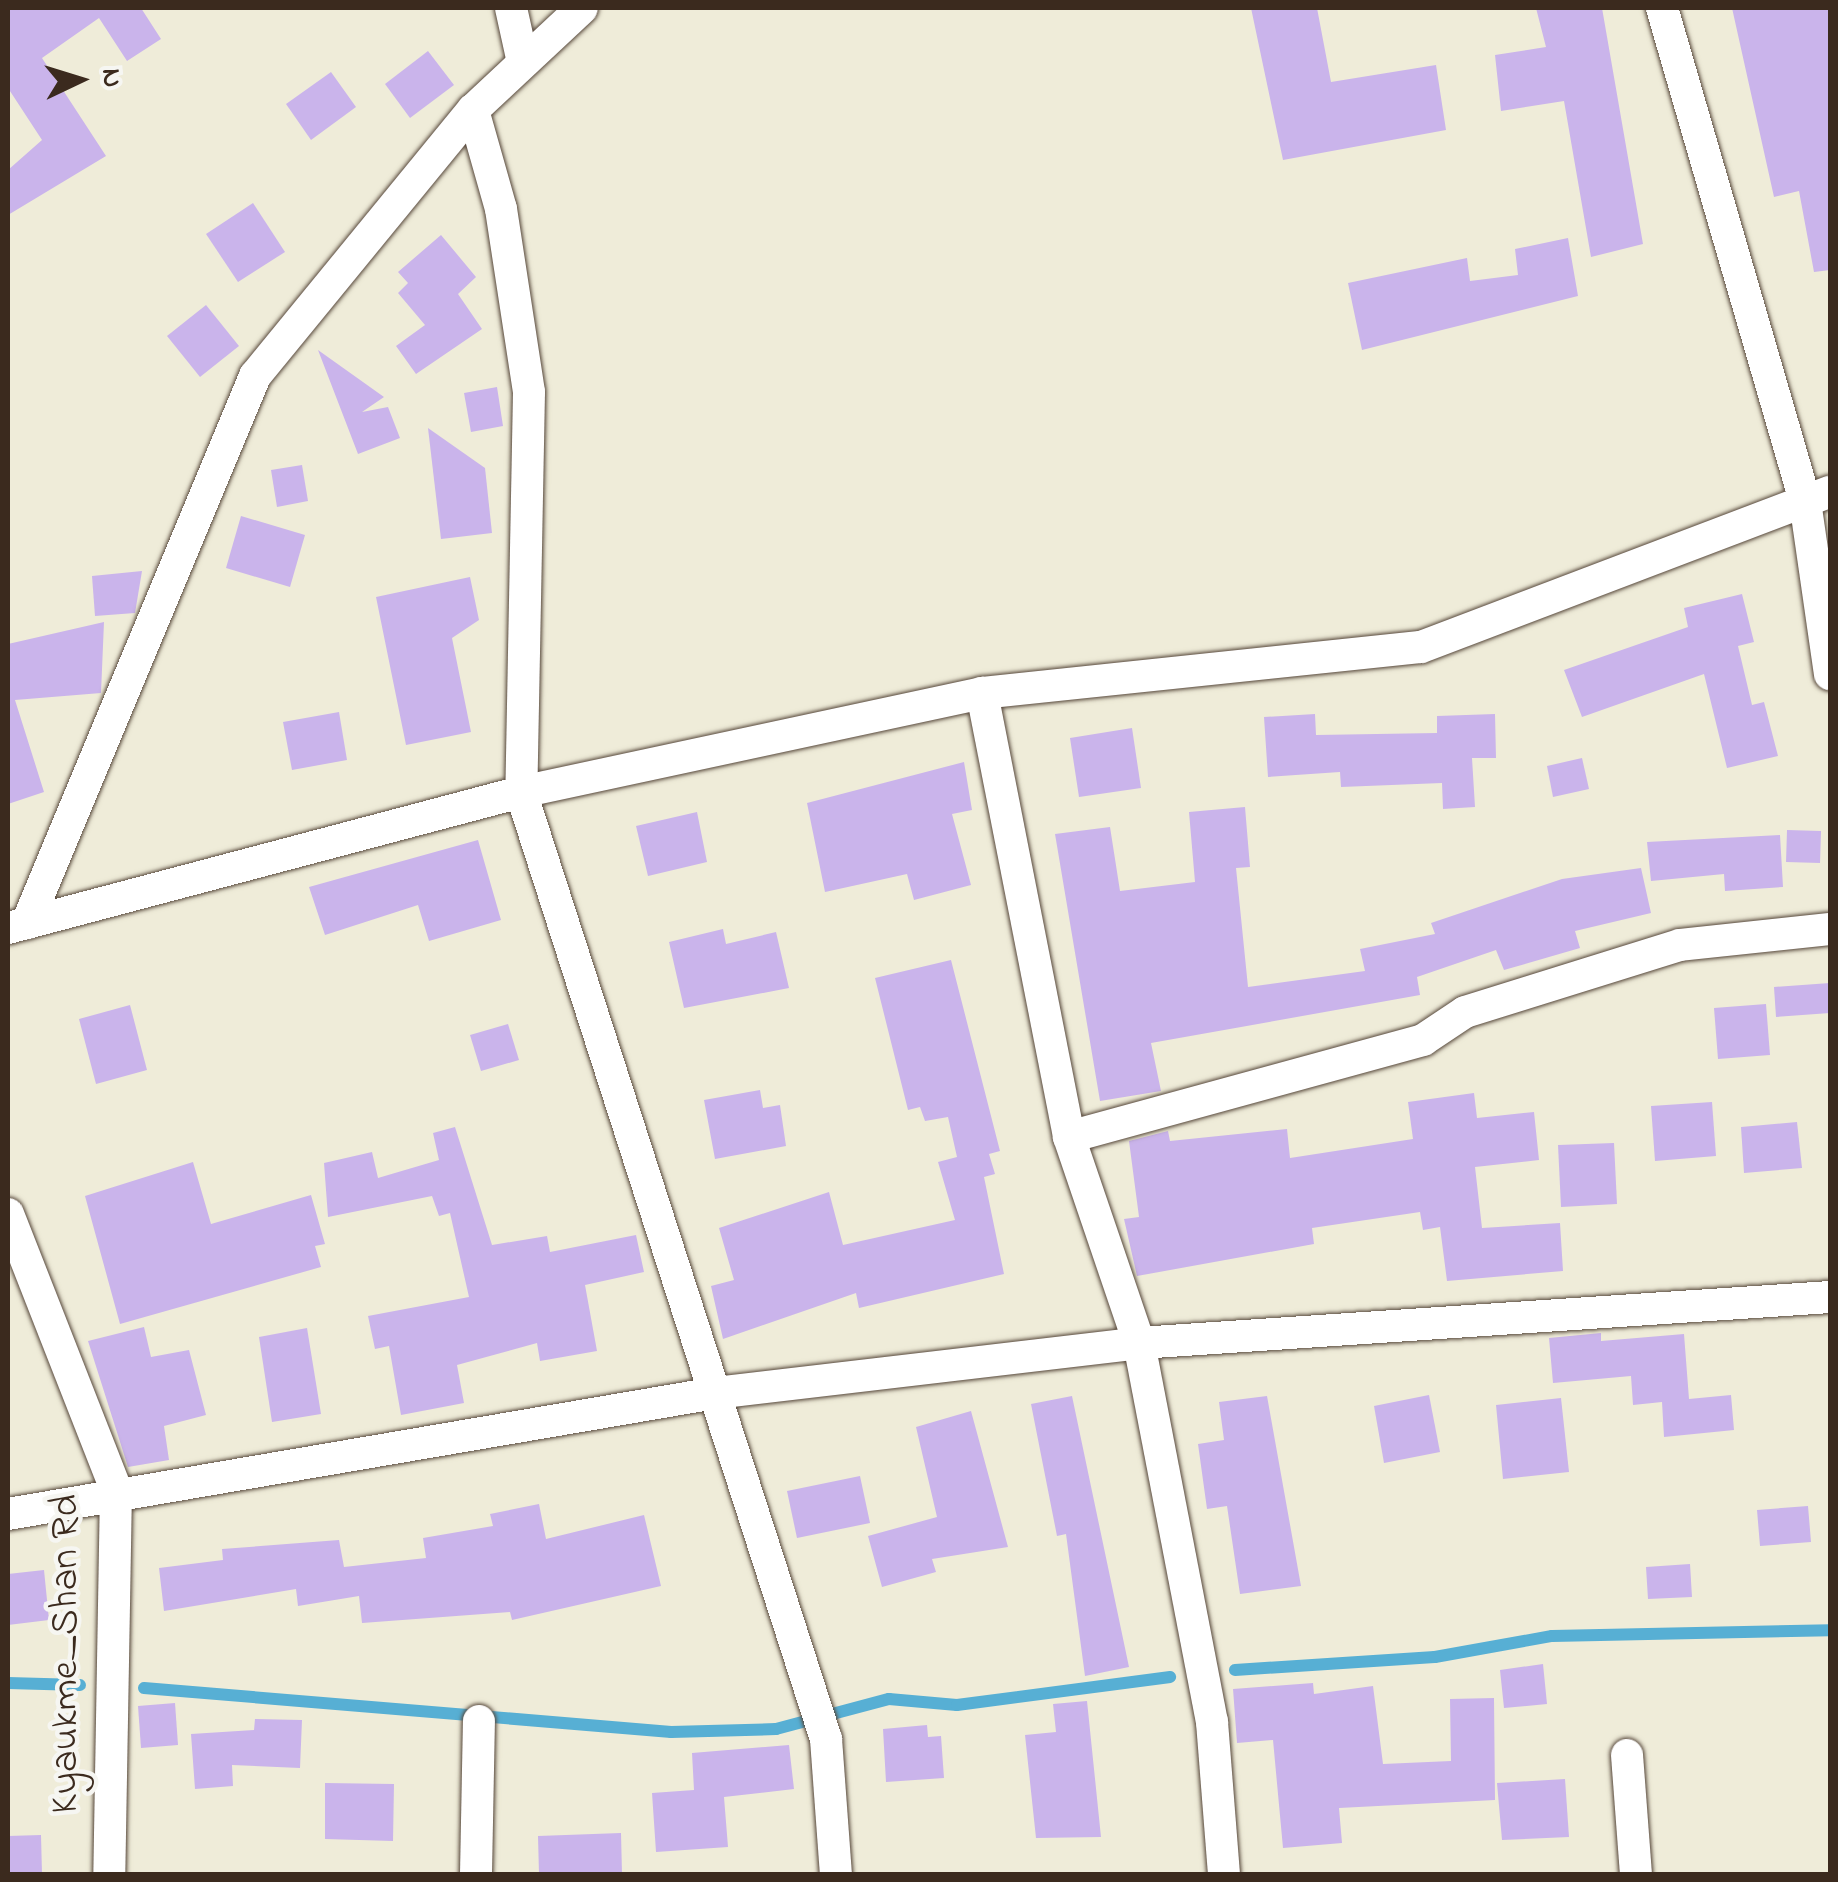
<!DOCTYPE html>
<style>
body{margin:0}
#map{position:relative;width:1838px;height:1882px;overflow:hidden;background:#efecd9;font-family:"Indie Flower",sans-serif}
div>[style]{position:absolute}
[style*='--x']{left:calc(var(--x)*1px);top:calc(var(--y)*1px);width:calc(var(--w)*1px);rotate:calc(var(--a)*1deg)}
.stream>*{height:12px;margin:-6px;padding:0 6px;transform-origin:6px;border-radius:6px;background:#57afd4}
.building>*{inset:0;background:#cab4eb}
.roads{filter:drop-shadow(0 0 2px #56473a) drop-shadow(0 0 2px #56473a)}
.street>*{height:32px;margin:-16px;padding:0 16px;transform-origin:16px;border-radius:16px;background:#fff}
span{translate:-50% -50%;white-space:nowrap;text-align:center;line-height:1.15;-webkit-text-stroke:9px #f6f6f2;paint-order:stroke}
.street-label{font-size:40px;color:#3b2a1e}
.frame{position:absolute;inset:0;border:10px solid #3b2a1e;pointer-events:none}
.north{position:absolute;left:30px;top:30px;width:100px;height:100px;-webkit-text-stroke:8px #f6f6f2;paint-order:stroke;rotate:86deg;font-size:28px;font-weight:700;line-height:40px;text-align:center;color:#3b2a1e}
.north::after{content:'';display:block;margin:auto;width:35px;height:45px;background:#3b2a1e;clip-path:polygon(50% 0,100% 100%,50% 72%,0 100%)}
</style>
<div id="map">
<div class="stream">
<div style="--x:1235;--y:1670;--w:200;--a:-3.7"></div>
<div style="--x:1435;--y:1657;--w:119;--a:-10.2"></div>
<div style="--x:1552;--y:1636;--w:278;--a:-1.2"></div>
<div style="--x:8;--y:1683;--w:72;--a:1.6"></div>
<div style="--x:144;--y:1688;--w:529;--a:4.77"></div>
<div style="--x:671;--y:1732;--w:105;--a:-1.6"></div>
<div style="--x:776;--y:1729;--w:117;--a:-14.9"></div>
<div style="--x:889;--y:1699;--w:68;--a:5"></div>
<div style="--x:957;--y:1705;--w:215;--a:-7.5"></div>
</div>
<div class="building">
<div style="clip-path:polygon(8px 8px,141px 8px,161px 39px,127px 61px,99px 18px,42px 58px,106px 156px,8px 215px,8px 170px,42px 140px,8px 88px)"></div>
<div style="clip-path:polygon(1251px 8px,1317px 8px,1331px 82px,1436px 65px,1446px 130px,1283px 160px)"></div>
<div style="clip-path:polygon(1536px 8px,1602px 8px,1643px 244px,1591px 257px,1564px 101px,1501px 111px,1495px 55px,1546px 47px)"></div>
<div style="clip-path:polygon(1732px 8px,1830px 8px,1830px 270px,1814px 272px,1799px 191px,1774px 197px)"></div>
<div style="clip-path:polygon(428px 51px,454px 85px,410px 118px,385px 84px)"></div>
<div style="clip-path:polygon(331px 72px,356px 107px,311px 140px,286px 104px)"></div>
<div style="clip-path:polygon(253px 203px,285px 252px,238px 282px,206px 234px)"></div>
<div style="clip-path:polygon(441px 235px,476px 277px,458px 294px,482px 329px,416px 374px,396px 346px,425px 325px,398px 293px,408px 283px,398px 272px)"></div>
<div style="clip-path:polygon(1568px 238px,1578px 296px,1362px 350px,1348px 283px,1467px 258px,1470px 281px,1518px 275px,1515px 249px)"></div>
<div style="clip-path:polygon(206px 305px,239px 346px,200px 377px,167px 336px)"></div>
<div style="clip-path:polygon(318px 350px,384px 397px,362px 412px,388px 407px,400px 438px,358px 454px)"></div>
<div style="clip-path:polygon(497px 387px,503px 426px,471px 432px,464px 393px)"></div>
<div style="clip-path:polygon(428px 428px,485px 468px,492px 533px,441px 539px)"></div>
<div style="clip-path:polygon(302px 465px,308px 501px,277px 507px,271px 470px)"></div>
<div style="clip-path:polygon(241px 516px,305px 535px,290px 587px,226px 568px)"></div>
<div style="clip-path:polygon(142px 571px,135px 613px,95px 616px,92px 576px)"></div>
<div style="clip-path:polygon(470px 577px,479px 620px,452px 638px,471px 732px,406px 745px,376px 597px)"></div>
<div style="clip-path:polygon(1742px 594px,1754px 642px,1738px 646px,1752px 705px,1764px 702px,1778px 756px,1727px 768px,1704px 674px,1582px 717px,1564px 670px,1688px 627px,1684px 608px)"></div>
<div style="clip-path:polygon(104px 622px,101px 693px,15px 700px,44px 792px,8px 804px,8px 644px)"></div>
<div style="clip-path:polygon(339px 712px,347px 760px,292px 770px,283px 722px)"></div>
<div style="clip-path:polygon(1315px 714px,1316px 735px,1437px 733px,1437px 716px,1495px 714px,1496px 758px,1472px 758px,1475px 807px,1443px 809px,1442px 783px,1341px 787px,1340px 772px,1268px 777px,1264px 717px)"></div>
<div style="clip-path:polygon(1132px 728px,1141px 788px,1079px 797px,1070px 738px)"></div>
<div style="clip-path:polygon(1582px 758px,1589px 789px,1553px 797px,1547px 766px)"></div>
<div style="clip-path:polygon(964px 762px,972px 810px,952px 814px,971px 885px,914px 900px,907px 874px,825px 892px,807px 803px)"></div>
<div style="clip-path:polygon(1245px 807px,1250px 867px,1236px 868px,1248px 987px,1365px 971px,1360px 949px,1435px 934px,1431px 923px,1562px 879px,1641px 868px,1651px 913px,1575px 931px,1580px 948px,1504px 970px,1496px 950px,1417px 977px,1420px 995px,1151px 1043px,1161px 1091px,1100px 1101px,1055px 834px,1110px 827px,1120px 891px,1195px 882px,1189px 812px)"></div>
<div style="clip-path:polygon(697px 812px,707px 862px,648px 876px,636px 826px)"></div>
<div style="clip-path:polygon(1787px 830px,1821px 831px,1820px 863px,1786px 862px)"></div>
<div style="clip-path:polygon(1780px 835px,1783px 887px,1725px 891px,1724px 874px,1651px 881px,1647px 842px)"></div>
<div style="clip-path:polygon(478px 840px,501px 920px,429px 941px,418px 905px,325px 935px,309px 887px)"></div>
<div style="clip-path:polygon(723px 929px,726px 944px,776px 932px,789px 988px,684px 1008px,669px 942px)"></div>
<div style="clip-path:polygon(951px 960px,1000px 1151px,989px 1154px,995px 1174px,984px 1177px,1004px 1274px,859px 1308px,856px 1293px,723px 1339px,711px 1286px,734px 1280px,719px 1228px,829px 1192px,843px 1245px,955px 1220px,938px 1162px,957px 1157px,948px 1117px,925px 1121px,920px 1107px,908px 1110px,875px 978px)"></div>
<div style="clip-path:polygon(1830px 983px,1830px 1013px,1776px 1017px,1774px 987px)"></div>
<div style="clip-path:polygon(1766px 1004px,1770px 1055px,1718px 1059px,1714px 1008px)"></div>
<div style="clip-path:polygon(130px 1005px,147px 1070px,96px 1084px,79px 1019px)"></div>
<div style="clip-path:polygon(508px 1024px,519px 1060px,481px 1071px,470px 1035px)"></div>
<div style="clip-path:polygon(760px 1090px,763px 1108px,780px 1105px,786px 1146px,715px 1159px,704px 1100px)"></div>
<div style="clip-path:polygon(1474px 1093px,1477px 1118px,1534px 1112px,1539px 1160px,1475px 1167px,1482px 1228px,1560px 1223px,1563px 1271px,1447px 1281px,1440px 1227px,1423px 1230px,1420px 1212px,1312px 1228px,1314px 1244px,1137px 1276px,1124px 1219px,1139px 1217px,1129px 1141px,1168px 1131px,1170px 1141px,1287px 1129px,1290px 1158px,1413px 1139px,1408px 1102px)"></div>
<div style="clip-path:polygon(1712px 1102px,1716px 1156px,1655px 1161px,1651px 1106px)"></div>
<div style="clip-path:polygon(1797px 1122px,1802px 1168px,1744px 1173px,1741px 1127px)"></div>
<div style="clip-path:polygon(455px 1127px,492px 1245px,547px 1236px,550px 1252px,636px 1235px,644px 1272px,585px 1285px,597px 1351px,540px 1361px,537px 1343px,457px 1365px,464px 1403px,401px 1415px,389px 1346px,375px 1349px,368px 1316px,469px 1297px,450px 1213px,439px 1216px,432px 1196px,328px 1217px,324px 1163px,372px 1152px,378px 1178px,439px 1160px,433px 1133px)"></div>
<div style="clip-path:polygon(1614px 1143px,1617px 1204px,1561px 1207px,1558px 1145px)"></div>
<div style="clip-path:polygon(193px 1162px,211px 1224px,311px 1195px,325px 1244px,315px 1246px,321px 1267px,120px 1324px,85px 1196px)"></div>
<div style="clip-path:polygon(144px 1327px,151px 1357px,189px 1350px,206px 1415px,164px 1426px,169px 1460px,128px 1467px,88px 1341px)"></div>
<div style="clip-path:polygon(307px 1328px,321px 1414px,272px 1422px,259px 1337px)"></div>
<div style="clip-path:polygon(1601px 1333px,1601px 1341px,1684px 1334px,1689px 1399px,1731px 1395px,1734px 1430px,1664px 1437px,1662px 1402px,1633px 1405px,1631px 1376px,1553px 1383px,1549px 1338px)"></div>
<div style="clip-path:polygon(1429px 1395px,1440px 1452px,1384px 1463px,1374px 1406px)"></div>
<div style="clip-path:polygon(1072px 1396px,1129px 1667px,1085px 1676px,1066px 1534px,1057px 1536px,1031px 1404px)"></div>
<div style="clip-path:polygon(1267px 1396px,1301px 1586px,1240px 1594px,1227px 1506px,1207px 1509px,1198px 1444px,1224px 1440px,1219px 1402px)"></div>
<div style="clip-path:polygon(1561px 1398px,1569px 1472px,1503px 1479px,1496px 1405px)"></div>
<div style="clip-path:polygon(971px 1411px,1008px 1547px,932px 1559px,936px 1572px,882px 1587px,868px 1536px,937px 1517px,916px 1427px)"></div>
<div style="clip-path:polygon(860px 1476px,870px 1523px,797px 1538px,787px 1491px)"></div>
<div style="clip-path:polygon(539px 1504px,546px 1539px,644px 1515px,661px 1586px,512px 1620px,510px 1612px,362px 1623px,359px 1596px,298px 1606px,296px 1589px,164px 1611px,159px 1568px,223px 1560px,222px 1549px,339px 1540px,344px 1567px,426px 1558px,423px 1538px,493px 1526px,490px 1514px)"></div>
<div style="clip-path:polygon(1808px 1506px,1811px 1542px,1760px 1546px,1757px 1510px)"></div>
<div style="clip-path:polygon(1690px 1564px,1692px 1597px,1648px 1599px,1646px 1567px)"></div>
<div style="clip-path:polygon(44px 1570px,49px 1620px,8px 1625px,8px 1574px)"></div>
<div style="clip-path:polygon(1543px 1664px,1547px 1704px,1504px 1708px,1500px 1670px)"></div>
<div style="clip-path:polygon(1313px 1683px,1314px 1694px,1373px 1686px,1383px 1764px,1451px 1761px,1450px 1699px,1494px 1698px,1495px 1800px,1339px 1808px,1342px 1843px,1283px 1848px,1273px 1740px,1237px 1743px,1233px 1689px)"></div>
<div style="clip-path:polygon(1087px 1701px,1101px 1837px,1036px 1838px,1025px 1735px,1056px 1732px,1053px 1704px)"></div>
<div style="clip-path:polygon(175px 1703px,178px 1745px,141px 1748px,138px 1706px)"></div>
<div style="clip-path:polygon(255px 1719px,302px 1720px,300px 1768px,232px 1765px,233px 1786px,195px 1789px,191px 1734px,254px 1730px)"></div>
<div style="clip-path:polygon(927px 1725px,928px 1737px,941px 1736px,944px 1778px,886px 1782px,883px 1729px)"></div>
<div style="clip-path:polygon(789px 1745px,794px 1789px,724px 1797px,728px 1847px,656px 1852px,652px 1793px,694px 1790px,692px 1753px)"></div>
<div style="clip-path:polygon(1565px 1779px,1569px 1837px,1502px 1840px,1497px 1783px)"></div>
<div style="clip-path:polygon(325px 1783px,394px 1784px,393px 1841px,325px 1839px)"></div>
<div style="clip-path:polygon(621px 1833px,622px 1874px,539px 1874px,538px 1836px)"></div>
<div style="clip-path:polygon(41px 1835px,42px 1874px,8px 1874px,8px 1836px)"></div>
</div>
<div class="roads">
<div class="street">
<div style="--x:511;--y:8;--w:51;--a:77.6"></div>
<div style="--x:1662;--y:8;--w:513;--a:73.82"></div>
<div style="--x:1805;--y:501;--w:175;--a:81.8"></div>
<div style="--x:473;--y:110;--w:103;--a:74.2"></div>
<div style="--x:501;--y:209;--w:185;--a:81.3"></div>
<div style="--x:529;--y:392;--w:400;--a:91.1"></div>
<div style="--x:521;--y:792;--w:995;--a:72.15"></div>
<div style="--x:826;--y:1739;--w:135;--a:85.8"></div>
<div style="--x:982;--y:693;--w:452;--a:78.9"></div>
<div style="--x:1069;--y:1137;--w:218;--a:71.2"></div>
<div style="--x:1139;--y:1343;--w:386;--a:79.1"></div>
<div style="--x:1212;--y:1722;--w:152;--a:85.5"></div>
<div style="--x:27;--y:923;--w:593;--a:-67.37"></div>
<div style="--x:255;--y:376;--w:344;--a:-50.7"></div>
<div style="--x:473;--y:110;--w:149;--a:-43.1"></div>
<div style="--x:8;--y:928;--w:531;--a:-14.85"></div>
<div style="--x:521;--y:792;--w:472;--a:-12.1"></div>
<div style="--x:982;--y:693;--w:441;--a:-6"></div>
<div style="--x:1421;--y:647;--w:437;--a:-20.8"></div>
<div style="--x:1069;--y:1137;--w:367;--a:-15.3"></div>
<div style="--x:1423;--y:1040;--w:50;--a:-33.7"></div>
<div style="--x:1465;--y:1012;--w:225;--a:-17.3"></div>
<div style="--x:1680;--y:945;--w:151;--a:-6.1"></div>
<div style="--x:8;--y:1214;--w:296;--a:68.6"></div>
<div style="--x:116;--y:1490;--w:384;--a:91"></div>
<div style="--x:8;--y:1514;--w:717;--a:-9.71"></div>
<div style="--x:715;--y:1393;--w:427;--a:-6.7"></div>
<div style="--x:1139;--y:1343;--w:693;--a:-3.81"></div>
<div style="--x:1627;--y:1755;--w:119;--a:85.7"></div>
<div style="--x:476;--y:1874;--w:153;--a:-88.9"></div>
</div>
</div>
<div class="street-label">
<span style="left:67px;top:1654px;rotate:-90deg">Kyaukme_Shan Rd</span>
</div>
<div class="frame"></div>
<div class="north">N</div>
</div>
